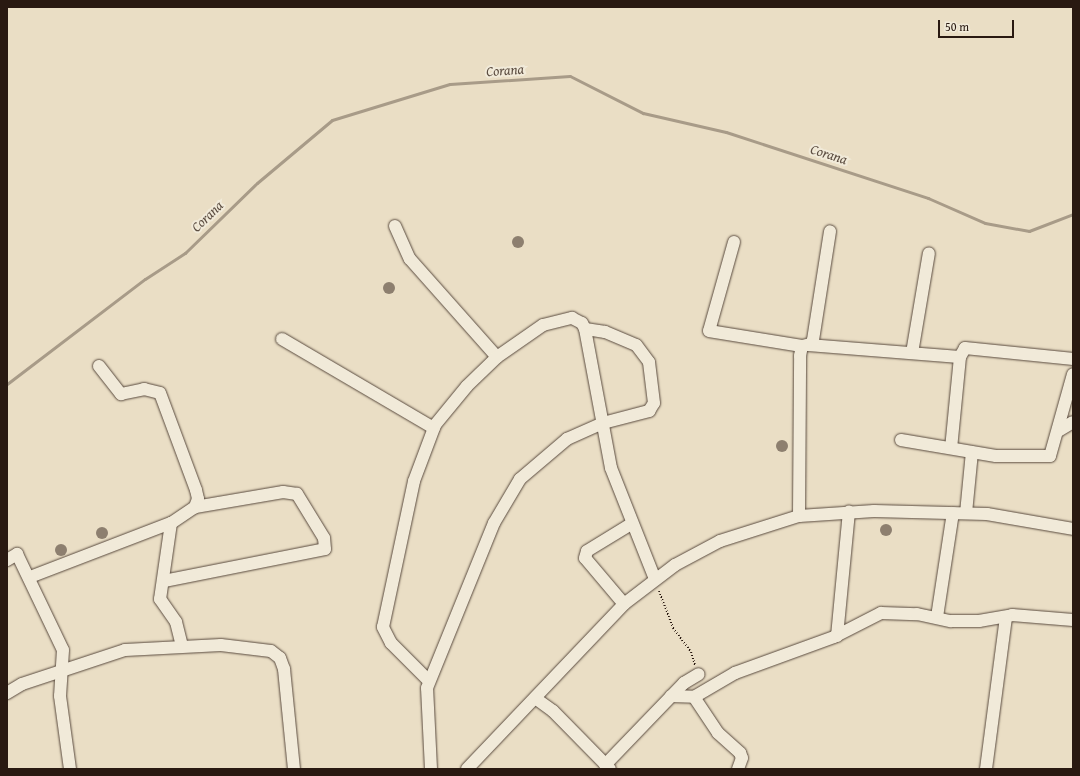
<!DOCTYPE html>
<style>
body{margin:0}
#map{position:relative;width:1080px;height:776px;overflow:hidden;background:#eadec5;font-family:"Gentium Book Plus",serif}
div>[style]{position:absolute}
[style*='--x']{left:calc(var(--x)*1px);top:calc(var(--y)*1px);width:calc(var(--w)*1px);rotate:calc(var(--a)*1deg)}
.stream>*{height:3px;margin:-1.5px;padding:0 1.5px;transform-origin:1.5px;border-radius:1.5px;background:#a89b88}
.building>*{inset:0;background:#8d7f6f}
.round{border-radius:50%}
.path>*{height:2px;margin-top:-1px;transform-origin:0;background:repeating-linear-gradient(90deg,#291911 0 1px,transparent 0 3px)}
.roads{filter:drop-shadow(0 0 1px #594a3e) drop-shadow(0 0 1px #594a3e)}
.minor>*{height:12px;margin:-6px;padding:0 6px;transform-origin:6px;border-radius:6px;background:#f1ead9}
span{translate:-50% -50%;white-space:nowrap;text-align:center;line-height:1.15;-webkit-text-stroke:4px #f1ead9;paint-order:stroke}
.water-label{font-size:14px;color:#5c4d41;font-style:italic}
.frame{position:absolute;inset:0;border:8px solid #291911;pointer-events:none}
.scale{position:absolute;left:938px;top:20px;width:76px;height:18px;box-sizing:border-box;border:2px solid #291911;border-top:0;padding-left:5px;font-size:12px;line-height:14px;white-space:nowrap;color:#291911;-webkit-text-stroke:3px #f1ead9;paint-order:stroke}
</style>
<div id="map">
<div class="stream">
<div style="--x:7;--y:384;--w:173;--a:-37.3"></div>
<div style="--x:145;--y:279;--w:48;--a:-33"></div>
<div style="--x:185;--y:253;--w:100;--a:-44.2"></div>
<div style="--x:257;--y:183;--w:98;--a:-40"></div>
<div style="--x:332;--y:120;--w:123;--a:-17"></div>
<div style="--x:450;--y:84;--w:120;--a:-3.8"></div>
<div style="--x:570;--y:76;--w:82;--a:26.9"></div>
<div style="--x:643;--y:113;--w:85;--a:12.9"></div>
<div style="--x:726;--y:132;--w:213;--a:18.1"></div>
<div style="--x:928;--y:198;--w:62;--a:23.7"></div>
<div style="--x:985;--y:223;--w:45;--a:10.3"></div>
<div style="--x:1029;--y:231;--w:47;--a:-21.1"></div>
</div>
<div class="building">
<div class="round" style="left:512px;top:236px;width:12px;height:12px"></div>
<div class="round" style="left:383px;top:282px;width:12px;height:12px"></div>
<div class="round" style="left:776px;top:440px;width:12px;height:12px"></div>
<div class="round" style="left:880px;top:524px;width:12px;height:12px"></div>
<div class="round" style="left:96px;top:527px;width:12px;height:12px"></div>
<div class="round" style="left:55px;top:544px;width:12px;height:12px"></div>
</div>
<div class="path">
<div style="--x:659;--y:591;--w:40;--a:69"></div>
<div style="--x:673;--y:628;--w:30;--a:53"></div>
<div style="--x:691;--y:652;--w:14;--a:73"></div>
</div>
<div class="roads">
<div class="minor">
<div style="--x:395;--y:226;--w:36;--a:66"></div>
<div style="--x:410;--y:259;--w:131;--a:48.4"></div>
<div style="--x:734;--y:242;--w:92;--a:105.7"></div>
<div style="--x:709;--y:331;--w:94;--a:9.2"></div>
<div style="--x:282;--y:339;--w:176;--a:30.4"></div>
<div style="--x:808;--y:345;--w:152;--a:4.5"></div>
<div style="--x:960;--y:357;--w:91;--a:95.6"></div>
<div style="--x:912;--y:353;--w:101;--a:-80.4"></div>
<div style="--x:960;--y:357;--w:10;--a:-61"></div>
<div style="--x:965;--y:348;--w:109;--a:5.8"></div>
<div style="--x:99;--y:366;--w:36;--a:52"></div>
<div style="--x:121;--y:394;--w:24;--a:-12"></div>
<div style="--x:144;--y:389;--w:16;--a:14"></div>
<div style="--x:160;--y:393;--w:103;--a:69.6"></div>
<div style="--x:196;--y:490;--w:9;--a:77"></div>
<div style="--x:198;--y:499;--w:9;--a:111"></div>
<div style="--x:195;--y:507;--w:29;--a:146"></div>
<div style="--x:171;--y:523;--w:77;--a:98.2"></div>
<div style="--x:160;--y:599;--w:28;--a:55"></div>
<div style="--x:176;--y:622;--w:25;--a:76"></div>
<div style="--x:1058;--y:431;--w:17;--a:-31"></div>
<div style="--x:901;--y:440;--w:96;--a:9.6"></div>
<div style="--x:996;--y:456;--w:54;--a:0"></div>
<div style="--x:1050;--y:456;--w:85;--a:-74.3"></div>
<div style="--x:966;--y:513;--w:61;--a:-84.4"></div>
<div style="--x:799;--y:516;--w:160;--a:-89.6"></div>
<div style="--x:800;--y:356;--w:10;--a:-79"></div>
<div style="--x:802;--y:346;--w:9;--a:-13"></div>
<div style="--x:811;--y:344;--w:4;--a:-63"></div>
<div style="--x:813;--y:340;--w:110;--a:-81.1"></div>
<div style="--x:7;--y:560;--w:12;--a:-31"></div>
<div style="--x:17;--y:554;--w:106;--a:64.4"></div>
<div style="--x:63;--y:650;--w:46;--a:93.7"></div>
<div style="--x:60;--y:696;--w:74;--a:82.2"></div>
<div style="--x:30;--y:577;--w:151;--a:-21"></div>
<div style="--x:164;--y:581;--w:164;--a:-11.2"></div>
<div style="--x:325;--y:549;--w:11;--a:-95"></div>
<div style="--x:324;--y:538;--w:52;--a:-121.5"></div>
<div style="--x:297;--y:494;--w:14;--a:-172"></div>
<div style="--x:283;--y:492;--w:89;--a:170.3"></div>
<div style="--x:624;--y:604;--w:60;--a:-130.3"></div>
<div style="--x:585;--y:558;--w:7;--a:-74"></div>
<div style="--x:587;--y:551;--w:52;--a:-31.5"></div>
<div style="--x:937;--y:617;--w:105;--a:-81.3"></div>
<div style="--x:837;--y:636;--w:125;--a:-84.5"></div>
<div style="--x:429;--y:681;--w:54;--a:-135"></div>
<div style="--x:391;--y:643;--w:18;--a:-117"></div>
<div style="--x:383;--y:627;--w:149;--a:-78"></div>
<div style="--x:414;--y:481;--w:60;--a:-69.4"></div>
<div style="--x:435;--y:425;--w:50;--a:-50.6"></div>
<div style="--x:467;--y:386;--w:42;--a:-44"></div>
<div style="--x:497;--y:357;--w:56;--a:-34.8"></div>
<div style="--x:543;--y:325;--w:30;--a:-14"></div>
<div style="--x:572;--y:318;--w:11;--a:27"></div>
<div style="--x:582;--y:323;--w:7;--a:63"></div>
<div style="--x:585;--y:329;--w:141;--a:79.4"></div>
<div style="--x:611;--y:468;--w:119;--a:68.4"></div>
<div style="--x:7;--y:693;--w:17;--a:-31"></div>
<div style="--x:22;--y:684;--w:108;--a:-18.3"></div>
<div style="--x:125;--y:650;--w:96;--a:-3"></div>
<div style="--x:221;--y:645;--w:50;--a:6.8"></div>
<div style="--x:271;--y:651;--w:11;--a:38"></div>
<div style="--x:280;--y:658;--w:12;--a:70"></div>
<div style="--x:284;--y:669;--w:100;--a:84.3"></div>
<div style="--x:671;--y:696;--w:23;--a:2"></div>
<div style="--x:694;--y:697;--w:48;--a:-30.3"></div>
<div style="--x:735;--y:673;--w:105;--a:-20"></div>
<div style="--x:834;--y:637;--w:53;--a:-27.1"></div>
<div style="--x:881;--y:613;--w:36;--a:2"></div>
<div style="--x:917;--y:614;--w:35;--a:12"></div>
<div style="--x:951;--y:621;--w:28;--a:0"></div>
<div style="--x:979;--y:621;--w:34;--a:-10"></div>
<div style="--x:1012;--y:615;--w:61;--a:4.7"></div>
<div style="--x:694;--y:697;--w:43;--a:56.3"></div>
<div style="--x:718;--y:733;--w:30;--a:42"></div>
<div style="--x:740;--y:753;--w:5;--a:68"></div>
<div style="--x:742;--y:758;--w:12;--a:110"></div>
<div style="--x:535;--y:698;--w:22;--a:36"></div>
<div style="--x:553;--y:711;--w:81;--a:45.5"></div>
<div style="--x:605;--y:765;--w:114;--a:-46.1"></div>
<div style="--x:684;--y:683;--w:17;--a:-31"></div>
<div style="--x:431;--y:769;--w:81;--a:-92.8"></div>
<div style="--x:427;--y:688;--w:178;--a:-67.9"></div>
<div style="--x:494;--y:523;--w:51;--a:-59.4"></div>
<div style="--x:520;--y:479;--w:62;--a:-40.4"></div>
<div style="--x:567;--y:439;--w:39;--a:-24"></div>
<div style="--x:603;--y:423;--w:48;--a:-14.6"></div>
<div style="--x:649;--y:411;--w:9;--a:-58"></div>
<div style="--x:654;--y:403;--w:41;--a:-97"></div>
<div style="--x:649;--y:362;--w:21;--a:-127"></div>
<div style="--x:636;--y:345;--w:34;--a:-157"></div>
<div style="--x:605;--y:332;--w:20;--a:-171"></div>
<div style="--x:467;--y:769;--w:228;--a:-46.4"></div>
<div style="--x:624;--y:604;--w:64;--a:-37.4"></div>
<div style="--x:675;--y:565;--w:51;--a:-28.1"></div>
<div style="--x:720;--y:541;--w:83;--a:-17.6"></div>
<div style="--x:799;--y:516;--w:75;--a:-3.8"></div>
<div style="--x:874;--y:511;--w:113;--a:1.5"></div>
<div style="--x:987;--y:514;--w:87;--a:9.9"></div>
<div style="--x:986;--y:769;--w:153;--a:-82.5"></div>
</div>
</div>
<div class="water-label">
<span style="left:505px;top:70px;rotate:-4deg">Corana</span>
<span style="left:829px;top:154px;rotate:18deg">Corana</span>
<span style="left:207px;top:216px;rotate:-44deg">Corana</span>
</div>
<div class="frame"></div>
<div class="scale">50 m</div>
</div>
